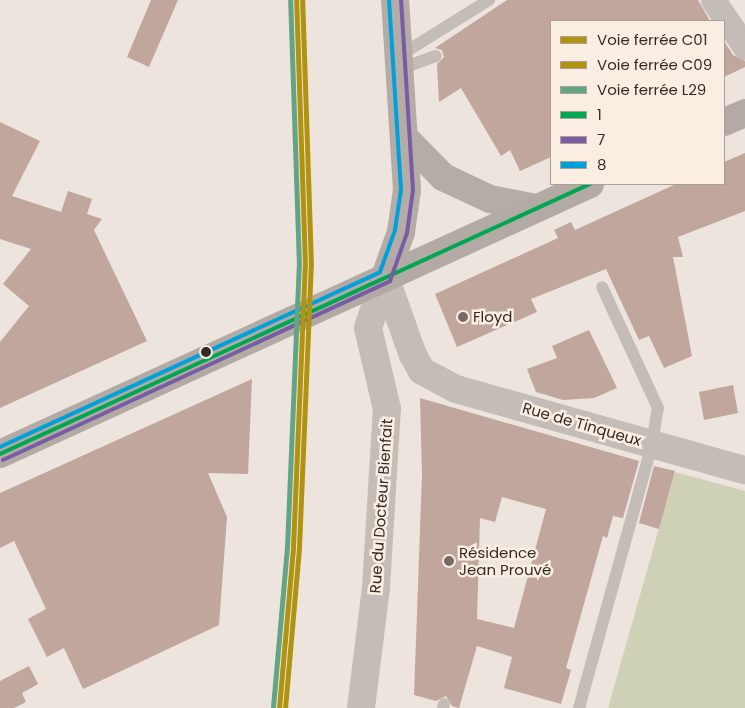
<!DOCTYPE html>
<meta charset="utf-8">
<style>
body{margin:0}
#map{position:relative;width:745px;height:708px;overflow:hidden;background:#ece4dd;font-family:Poppins,sans-serif}
div>[style]{position:absolute}
[style*='--x']{left:calc(var(--x)*1px);top:calc(var(--y)*1px);width:calc(var(--w)*1px);rotate:calc(var(--a)*1deg)}
.green>*{inset:0;background:#ced1b6}
.building>*{inset:0;background:#c1a69e}
.service>*{height:12px;margin:-6px;padding:0 6px;transform-origin:6px;border-radius:6px;background:#c4bcb6}
.minor>*{height:25px;margin:-12.5px;padding:0 12.5px;transform-origin:12.5px;border-radius:12.5px;background:#c4bcb6}
.tertiary>*{height:28px;margin:-14px;padding:0 14px;transform-origin:14px;border-radius:14px;background:#c4bcb6}
.secondary>*{height:28px;margin:-14px;padding:0 14px;transform-origin:14px;border-radius:14px;background:#b5aca7}
.primary>*{height:28px;margin:-14px;padding:0 14px;transform-origin:14px;border-radius:14px;background:#b3aaa5}
.bus-1>*{height:4px;margin:-2px;padding:0 2px;transform-origin:2px;border-radius:2px;background:#00a753}
.bus-2>*{height:4px;margin:-2px;padding:0 2px;transform-origin:2px;border-radius:2px;background:#785da5}
.bus-3>*{height:4px;margin:-2px;padding:0 2px;transform-origin:2px;border-radius:2px;background:#00a1db}
.rail-1>*{height:5px;margin:-2.5px;padding:0 2.5px;transform-origin:2.5px;border-radius:2.5px;background:#b09310}
.rail-2>*{height:5px;margin:-2.5px;padding:0 2.5px;transform-origin:2.5px;border-radius:2.5px;background:#b09310}
.rail-3>*{height:5px;margin:-2.5px;padding:0 2.5px;transform-origin:2.5px;border-radius:2.5px;background:#62a584}
.dots>*{width:14px;height:14px;translate:-50% -50%;box-sizing:border-box;border:2px solid #faeee3;border-radius:50%}
span{translate:-50% -50%;white-space:nowrap;text-align:center;line-height:1.15;-webkit-text-stroke:5px #faeee3;paint-order:stroke}
.poi-label{font-size:15px;color:#352925}
.left{translate:0 -50%;text-align:left}
.street-label{font-size:15px;color:#352925}
.legend{position:absolute;left:550px;top:20px;width:175px;height:165px;box-sizing:border-box;background:#faeee3;border:1px solid #ab9f97;margin:0;padding:6px 9px;list-style:none;font-size:15px;color:#352925}
.legend li{display:flex;align-items:center;gap:10px;height:25px}
.legend b{width:25px;border:1px solid #ab9f97}
</style>
<div id="map">
<div class="green">
<div style="clip-path:polygon(675px 472px,745px 491px,745px 708px,608px 708px)"></div>
</div>
<div class="building">
<div style="clip-path:polygon(151px 0,178px 0,149px 67px,127px 57px)"></div>
<div style="clip-path:polygon(507px 0,698px 0,710px 21px,551px 21px,551px 157px,520px 171px,510px 150px,501px 156px,461px 88px,439px 102px,437px 64px,444px 57px,442px 50px,435px 48px)"></div>
<div style="clip-path:polygon(724px 41px,733px 55px,745px 61px,745px 67px,724px 77px)"></div>
<div style="clip-path:polygon(0 122px,40px 141px,12px 196px,61px 212px,68px 191px,92px 199px,87px 214px,102px 219px,94px 230px,147px 341px,0 408px,0 342px,29px 306px,3px 284px,31px 249px,0 239px)"></div>
<div style="clip-path:polygon(745px 153px,745px 211px,678px 237px,683px 257px,673px 257px,692px 356px,664px 368px,649px 336px,639px 340px,606px 269px,531px 299px,537px 312px,457px 347px,435px 294px,558px 238px,554px 230px,571px 222px,575px 230px,676px 184px,724px 184px,724px 162px)"></div>
<div style="clip-path:polygon(589px 330px,617px 388px,594px 398px,563px 400px,536px 392px,527px 369px,557px 358px,552px 346px)"></div>
<div style="clip-path:polygon(252px 379px,248px 474px,208px 473px,227px 517px,219px 625px,83px 689px,64px 648px,47px 657px,28px 619px,46px 609px,14px 541px,0 548px,0 493px)"></div>
<div style="clip-path:polygon(733px 385px,738px 413px,704px 420px,699px 392px)"></div>
<div style="clip-path:polygon(evenodd,420px 398px,639px 461px,623px 518px,613px 516px,607px 538px,603px 536px,566px 668px,571px 670px,561px 704px,504px 688px,512px 657px,477px 646px,459px 708px,452px 706px,446px 696px,436px 701px,414px 695px,422px 475px,420px 398px,502px 497px,546px 509px,514px 628px,477px 619px,480px 518px,495px 522px,502px 497px)"></div>
<div style="clip-path:polygon(654px 466px,675px 471px,659px 529px,639px 523px)"></div>
<div style="clip-path:polygon(29px 666px,38px 684px,22px 693px,26px 702px,14px 708px,0 708px,0 681px)"></div>
</div>
<div class="service">
<div style="--x:399;--y:56;--w:106;--a:-31.9"></div>
<div style="--x:400;--y:69;--w:38;--a:-20"></div>
<div style="--x:443;--y:708;--w:4;--a:-76"></div>
<div style="--x:579;--y:708;--w:274;--a:-74.5"></div>
<div style="--x:652;--y:444;--w:36;--a:-81"></div>
<div style="--x:658;--y:408;--w:133;--a:-114.8"></div>
</div>
<div class="minor">
<div style="--x:713;--y:0;--w:57;--a:55.8"></div>
</div>
<div class="tertiary">
<div style="--x:385;--y:277;--w:83;--a:70.3"></div>
<div style="--x:413;--y:355;--w:18;--a:61"></div>
<div style="--x:422;--y:371;--w:38;--a:28"></div>
<div style="--x:456;--y:389;--w:300;--a:15.7"></div>
<div style="--x:361;--y:708;--w:122;--a:-82.9"></div>
<div style="--x:376;--y:587;--w:178;--a:-86.5"></div>
<div style="--x:387;--y:409;--w:83;--a:-103.2"></div>
<div style="--x:368;--y:328;--w:54;--a:-71.6"></div>
</div>
<div class="secondary">
<div style="--x:405;--y:138;--w:54;--a:45.7"></div>
<div style="--x:443;--y:177;--w:52;--a:25.1"></div>
<div style="--x:490;--y:199;--w:47;--a:11.1"></div>
<div style="--x:385;--y:277;--w:48;--a:-70.4"></div>
<div style="--x:401;--y:232;--w:42;--a:-81.9"></div>
<div style="--x:407;--y:190;--w:190;--a:-93.6"></div>
</div>
<div class="primary">
<div style="--x:724;--y:122;--w:23;--a:-23"></div>
<div style="--x:0;--y:454;--w:649;--a:-24.59"></div>
</div>
<div class="bus-1">
<div style="--x:0;--y:454;--w:649;--a:-24.59"></div>
</div>
<div class="bus-2">
<div style="--x:3;--y:460;--w:426;--a:-24.8"></div>
<div style="--x:390;--y:281;--w:51;--a:-70.5"></div>
<div style="--x:407;--y:233;--w:43;--a:-82.1"></div>
<div style="--x:413;--y:190;--w:190;--a:-93.6"></div>
</div>
<div class="bus-3">
<div style="--x:0;--y:447;--w:418;--a:-24.7"></div>
<div style="--x:380;--y:272;--w:45;--a:-70.3"></div>
<div style="--x:395;--y:230;--w:40;--a:-81.5"></div>
<div style="--x:401;--y:190;--w:190;--a:-93.6"></div>
</div>
<div class="rail-1">
<div style="--x:279;--y:708;--w:162;--a:-85"></div>
<div style="--x:293;--y:547;--w:281;--a:-87.6"></div>
<div style="--x:305;--y:266;--w:266;--a:-91.9"></div>
</div>
<div class="rail-2">
<div style="--x:285;--y:708;--w:162;--a:-85"></div>
<div style="--x:299;--y:547;--w:281;--a:-87.6"></div>
<div style="--x:311;--y:266;--w:266;--a:-91.9"></div>
</div>
<div class="rail-3">
<div style="--x:273;--y:707;--w:161;--a:-85"></div>
<div style="--x:287;--y:547;--w:281;--a:-87.6"></div>
<div style="--x:299;--y:266;--w:266;--a:-91.9"></div>
</div>
<div class="dots">
<div style="left:463px;top:317px;background:#756a65"></div>
<div style="left:206px;top:352px;background:#352925"></div>
<div style="left:449px;top:561px;background:#756a65"></div>
</div>
<div class="poi-label">
<span class="left" style="left:473px;top:317px">Floyd</span>
<span class="left" style="left:459px;top:561px">Résidence<br>Jean Prouvé</span>
</div>
<div class="street-label">
<span style="left:582px;top:424px;rotate:16deg">Rue de Tinqueux</span>
<span style="left:381px;top:506px;rotate:-86deg">Rue du Docteur Bienfait</span>
</div>
<ul class="legend">
<li><b style="height:6px;background:#b09310"></b>Voie ferrée C01</li>
<li><b style="height:6px;background:#b09310"></b>Voie ferrée C09</li>
<li><b style="height:6px;background:#62a584"></b>Voie ferrée L29</li>
<li><b style="height:6px;background:#00a753"></b>1</li>
<li><b style="height:6px;background:#785da5"></b>7</li>
<li><b style="height:6px;background:#00a1db"></b>8</li>
</ul>
</div>
